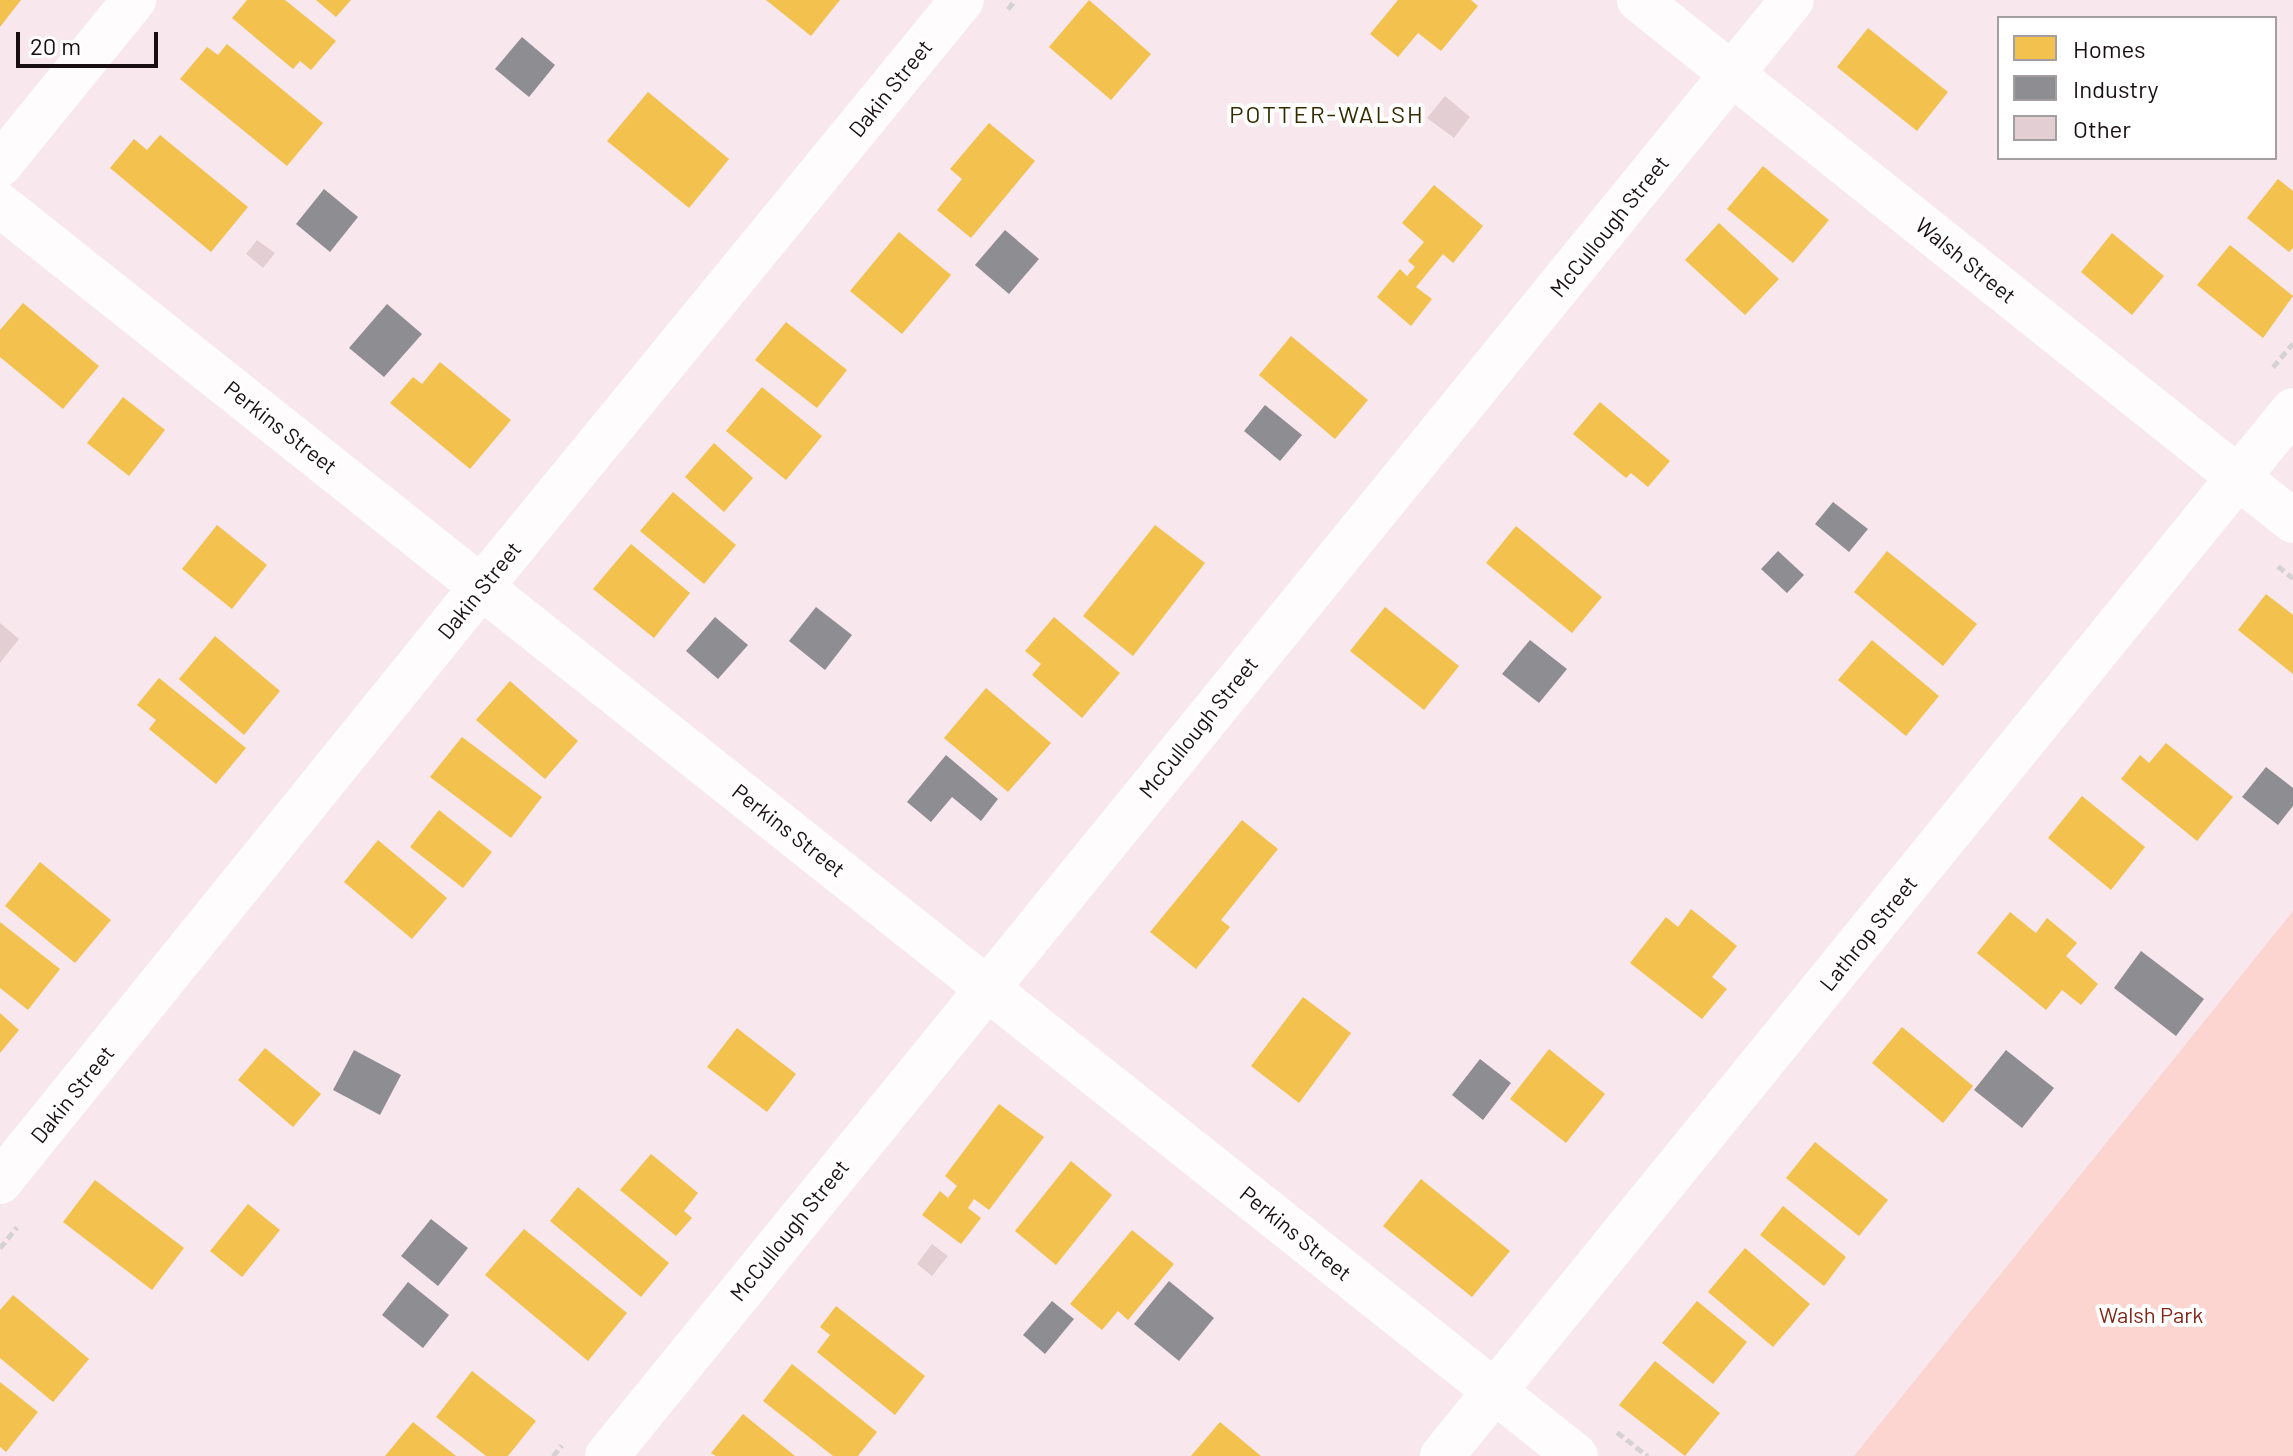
<!DOCTYPE html>
<style>
body{margin:0}
#map{position:relative;width:2293px;height:1456px;overflow:hidden;background:#f8e8ee;font-family:Barlow,sans-serif}
div>[style]{position:absolute}
[style*='--x']{left:calc(var(--x)*1px);top:calc(var(--y)*1px);width:calc(var(--w)*1px);rotate:calc(var(--a)*1deg)}
.green>*{inset:0;background:#fcd5d1}
.homes>*{inset:0;background:#f2c14e}
.industry>*{inset:0;background:#8d8d92}
.building>*{inset:0;background:#e3cfd3}
.path>*{height:5px;margin-top:-2.5px;transform-origin:0;background:repeating-linear-gradient(90deg,#d6d2d3 0 8px,transparent 0 12px)}
.minor>*{height:44px;margin:-22px;padding:0 22px;transform-origin:22px;border-radius:22px;background:#fefcfc}
span{translate:-50% -50%;white-space:nowrap;text-align:center;line-height:1.15;-webkit-text-stroke:8px #fff;paint-order:stroke}
.street-label{font-size:22px;color:#190e12}
.park-label{font-size:22px;color:#812718}
.neighbourhood-label{font-size:24px;color:#352900;letter-spacing:2px}
.legend{position:absolute;left:1997px;top:16px;width:280px;height:144px;box-sizing:border-box;background:#fff;border:2px solid #a39fa0;margin:0;padding:10px 14px;list-style:none;font-size:24px;color:#190e12}
.legend li{display:flex;align-items:center;gap:16px;height:40px}
.legend b{width:40px;border:2px solid #a39fa0}
.scale{position:absolute;left:16px;top:32px;width:142px;height:36px;box-sizing:border-box;border:4px solid #190e12;border-top:0;padding-left:10px;font-size:24px;line-height:28px;white-space:nowrap;color:#190e12;-webkit-text-stroke:6px #fff;paint-order:stroke}
</style>
<div id="map">
<div class="green">
<div style="clip-path:polygon(2293px 911px,2293px 1456px,1854px 1456px)"></div>
</div>
<div class="homes">
<div style="clip-path:polygon(0 0,21px 0,0 27px)"></div>
<div style="clip-path:polygon(247px 0,285px 0,336px 41px,311px 70px,300px 61px,293px 69px,232px 18px)"></div>
<div style="clip-path:polygon(316px 0,351px 0,336px 17px)"></div>
<div style="clip-path:polygon(766px 0,840px 0,811px 36px)"></div>
<div style="clip-path:polygon(1089px 0,1151px 54px,1111px 100px,1049px 47px)"></div>
<div style="clip-path:polygon(1398px 0,1471px 0,1478px 6px,1441px 51px,1418px 33px,1398px 57px,1370px 34px)"></div>
<div style="clip-path:polygon(1868px 28px,1948px 92px,1917px 131px,1837px 67px)"></div>
<div style="clip-path:polygon(227px 44px,323px 123px,287px 166px,180px 79px,207px 47px,218px 55px)"></div>
<div style="clip-path:polygon(648px 92px,729px 159px,689px 208px,607px 141px)"></div>
<div style="clip-path:polygon(989px 123px,1035px 161px,971px 238px,937px 210px,962px 179px,950px 169px)"></div>
<div style="clip-path:polygon(160px 135px,248px 207px,211px 252px,110px 168px,134px 139px,147px 150px)"></div>
<div style="clip-path:polygon(1763px 166px,1829px 220px,1793px 263px,1727px 209px)"></div>
<div style="clip-path:polygon(2278px 179px,2293px 191px,2293px 248px,2289px 252px,2247px 218px)"></div>
<div style="clip-path:polygon(1434px 185px,1483px 226px,1453px 263px,1443px 254px,1416px 287px,1432px 299px,1411px 326px,1377px 297px,1400px 269px,1407px 276px,1415px 267px,1408px 261px,1424px 242px,1402px 223px)"></div>
<div style="clip-path:polygon(1719px 223px,1779px 279px,1745px 315px,1685px 260px)"></div>
<div style="clip-path:polygon(899px 232px,951px 275px,902px 334px,850px 291px)"></div>
<div style="clip-path:polygon(2112px 233px,2164px 276px,2132px 315px,2081px 272px)"></div>
<div style="clip-path:polygon(2230px 245px,2293px 296px,2263px 338px,2197px 285px)"></div>
<div style="clip-path:polygon(23px 303px,99px 366px,63px 409px,0 357px,0 330px)"></div>
<div style="clip-path:polygon(786px 322px,847px 370px,817px 408px,755px 360px)"></div>
<div style="clip-path:polygon(1291px 336px,1368px 400px,1335px 439px,1259px 375px)"></div>
<div style="clip-path:polygon(440px 362px,511px 420px,470px 469px,390px 403px,413px 377px,422px 384px)"></div>
<div style="clip-path:polygon(762px 387px,822px 436px,786px 480px,726px 431px)"></div>
<div style="clip-path:polygon(123px 397px,165px 430px,129px 476px,87px 443px)"></div>
<div style="clip-path:polygon(1600px 402px,1670px 461px,1648px 487px,1631px 473px,1626px 478px,1573px 434px)"></div>
<div style="clip-path:polygon(714px 443px,753px 478px,724px 512px,685px 477px)"></div>
<div style="clip-path:polygon(673px 492px,736px 545px,704px 584px,640px 531px)"></div>
<div style="clip-path:polygon(217px 525px,267px 565px,232px 609px,182px 569px)"></div>
<div style="clip-path:polygon(1155px 525px,1205px 563px,1133px 656px,1083px 616px)"></div>
<div style="clip-path:polygon(1516px 526px,1602px 597px,1572px 633px,1486px 563px)"></div>
<div style="clip-path:polygon(631px 544px,690px 593px,654px 638px,593px 589px)"></div>
<div style="clip-path:polygon(1887px 551px,1977px 624px,1943px 666px,1854px 592px)"></div>
<div style="clip-path:polygon(2266px 594px,2293px 615px,2293px 674px,2238px 630px)"></div>
<div style="clip-path:polygon(1385px 607px,1459px 666px,1424px 710px,1350px 651px)"></div>
<div style="clip-path:polygon(1054px 617px,1120px 673px,1082px 718px,1032px 675px,1041px 664px,1025px 651px)"></div>
<div style="clip-path:polygon(215px 636px,280px 691px,244px 735px,179px 679px)"></div>
<div style="clip-path:polygon(1872px 640px,1939px 696px,1906px 736px,1838px 680px)"></div>
<div style="clip-path:polygon(159px 678px,246px 748px,216px 784px,149px 729px,156px 720px,137px 705px)"></div>
<div style="clip-path:polygon(510px 681px,578px 741px,545px 779px,476px 720px)"></div>
<div style="clip-path:polygon(986px 688px,1051px 743px,1008px 792px,944px 738px)"></div>
<div style="clip-path:polygon(462px 737px,542px 797px,511px 838px,430px 777px)"></div>
<div style="clip-path:polygon(2166px 743px,2233px 797px,2197px 841px,2121px 779px,2140px 755px,2149px 763px)"></div>
<div style="clip-path:polygon(2082px 796px,2145px 847px,2111px 890px,2048px 838px)"></div>
<div style="clip-path:polygon(439px 810px,492px 852px,463px 888px,410px 847px)"></div>
<div style="clip-path:polygon(1242px 820px,1278px 849px,1221px 920px,1230px 927px,1196px 969px,1150px 932px)"></div>
<div style="clip-path:polygon(378px 840px,447px 898px,412px 939px,344px 882px)"></div>
<div style="clip-path:polygon(40px 862px,111px 920px,75px 963px,5px 906px)"></div>
<div style="clip-path:polygon(1691px 909px,1737px 946px,1712px 977px,1727px 989px,1702px 1019px,1630px 963px,1666px 917px,1678px 927px)"></div>
<div style="clip-path:polygon(2010px 912px,2036px 933px,2047px 918px,2077px 943px,2066px 956px,2098px 984px,2081px 1005px,2062px 990px,2046px 1010px,1977px 953px)"></div>
<div style="clip-path:polygon(0 922px,60px 969px,28px 1010px,0 988px)"></div>
<div style="clip-path:polygon(1303px 997px,1351px 1033px,1299px 1103px,1251px 1066px)"></div>
<div style="clip-path:polygon(0 1013px,19px 1030px,0 1053px)"></div>
<div style="clip-path:polygon(1902px 1027px,1973px 1086px,1943px 1123px,1872px 1063px)"></div>
<div style="clip-path:polygon(737px 1028px,796px 1074px,767px 1112px,707px 1067px)"></div>
<div style="clip-path:polygon(265px 1048px,321px 1094px,293px 1127px,238px 1080px)"></div>
<div style="clip-path:polygon(1549px 1049px,1605px 1094px,1566px 1143px,1510px 1099px)"></div>
<div style="clip-path:polygon(999px 1104px,1044px 1137px,989px 1210px,974px 1199px,968px 1208px,981px 1218px,961px 1244px,922px 1215px,940px 1191px,948px 1198px,957px 1186px,945px 1176px)"></div>
<div style="clip-path:polygon(1815px 1142px,1888px 1200px,1859px 1236px,1786px 1178px)"></div>
<div style="clip-path:polygon(651px 1154px,698px 1193px,684px 1211px,692px 1218px,676px 1236px,620px 1190px)"></div>
<div style="clip-path:polygon(1071px 1161px,1112px 1195px,1056px 1265px,1015px 1231px)"></div>
<div style="clip-path:polygon(1421px 1179px,1510px 1251px,1472px 1297px,1383px 1226px)"></div>
<div style="clip-path:polygon(95px 1180px,184px 1248px,152px 1290px,63px 1222px)"></div>
<div style="clip-path:polygon(578px 1187px,669px 1263px,641px 1297px,550px 1221px)"></div>
<div style="clip-path:polygon(248px 1204px,280px 1230px,242px 1277px,210px 1251px)"></div>
<div style="clip-path:polygon(1783px 1206px,1846px 1257px,1824px 1286px,1760px 1235px)"></div>
<div style="clip-path:polygon(524px 1229px,627px 1313px,588px 1361px,485px 1275px)"></div>
<div style="clip-path:polygon(1132px 1230px,1174px 1264px,1128px 1320px,1118px 1311px,1102px 1330px,1070px 1304px)"></div>
<div style="clip-path:polygon(1745px 1248px,1810px 1304px,1773px 1347px,1708px 1292px)"></div>
<div style="clip-path:polygon(13px 1295px,89px 1359px,53px 1402px,0 1358px,0 1310px)"></div>
<div style="clip-path:polygon(1697px 1301px,1747px 1342px,1713px 1384px,1662px 1343px)"></div>
<div style="clip-path:polygon(836px 1306px,925px 1376px,895px 1415px,817px 1352px,830px 1335px,820px 1327px)"></div>
<div style="clip-path:polygon(1655px 1361px,1720px 1413px,1685px 1456px,1619px 1405px)"></div>
<div style="clip-path:polygon(792px 1364px,877px 1432px,858px 1456px,833px 1456px,763px 1401px)"></div>
<div style="clip-path:polygon(472px 1371px,536px 1421px,508px 1456px,486px 1456px,436px 1417px)"></div>
<div style="clip-path:polygon(0 1382px,38px 1412px,6px 1452px,0 1447px)"></div>
<div style="clip-path:polygon(743px 1414px,795px 1456px,716px 1456px,711px 1453px)"></div>
<div style="clip-path:polygon(413px 1422px,456px 1456px,385px 1456px)"></div>
<div style="clip-path:polygon(1220px 1422px,1261px 1456px,1191px 1456px)"></div>
</div>
<div class="industry">
<div style="clip-path:polygon(522px 37px,555px 65px,529px 97px,495px 69px)"></div>
<div style="clip-path:polygon(324px 189px,358px 217px,330px 252px,296px 224px)"></div>
<div style="clip-path:polygon(1005px 230px,1039px 259px,1009px 294px,975px 265px)"></div>
<div style="clip-path:polygon(387px 304px,422px 334px,384px 377px,349px 348px)"></div>
<div style="clip-path:polygon(1265px 405px,1302px 435px,1280px 461px,1244px 431px)"></div>
<div style="clip-path:polygon(1833px 502px,1868px 529px,1849px 552px,1815px 524px)"></div>
<div style="clip-path:polygon(1778px 551px,1804px 575px,1787px 593px,1761px 569px)"></div>
<div style="clip-path:polygon(816px 607px,852px 635px,825px 670px,789px 641px)"></div>
<div style="clip-path:polygon(715px 617px,748px 645px,718px 679px,686px 651px)"></div>
<div style="clip-path:polygon(1530px 640px,1567px 669px,1539px 703px,1502px 674px)"></div>
<div style="clip-path:polygon(946px 755px,998px 799px,981px 821px,952px 797px,931px 822px,907px 802px)"></div>
<div style="clip-path:polygon(2266px 767px,2293px 788px,2293px 806px,2278px 825px,2242px 797px)"></div>
<div style="clip-path:polygon(2141px 951px,2204px 999px,2176px 1036px,2114px 988px)"></div>
<div style="clip-path:polygon(354px 1050px,401px 1075px,380px 1115px,333px 1090px)"></div>
<div style="clip-path:polygon(2006px 1050px,2054px 1088px,2022px 1128px,1974px 1090px)"></div>
<div style="clip-path:polygon(1480px 1059px,1511px 1083px,1483px 1120px,1452px 1095px)"></div>
<div style="clip-path:polygon(431px 1219px,468px 1248px,438px 1286px,401px 1256px)"></div>
<div style="clip-path:polygon(1169px 1281px,1214px 1318px,1179px 1361px,1134px 1324px)"></div>
<div style="clip-path:polygon(408px 1282px,449px 1315px,423px 1348px,382px 1315px)"></div>
<div style="clip-path:polygon(1052px 1301px,1074px 1319px,1045px 1354px,1023px 1335px)"></div>
</div>
<div class="building">
<div style="clip-path:polygon(1445px 96px,1470px 117px,1454px 138px,1427px 118px)"></div>
<div style="clip-path:polygon(257px 240px,275px 253px,263px 268px,246px 254px)"></div>
<div style="clip-path:polygon(0 623px,19px 639px,0 663px)"></div>
<div style="clip-path:polygon(932px 1244px,948px 1256px,932px 1276px,917px 1264px)"></div>
</div>
<div class="path">
<div style="--x:1008;--y:9;--w:11;--a:-52"></div>
<div style="--x:2273;--y:367;--w:31;--a:-50"></div>
<div style="--x:2278;--y:566;--w:19;--a:39"></div>
<div style="--x:0;--y:1248;--w:27;--a:-51"></div>
<div style="--x:1617;--y:1432;--w:39;--a:38"></div>
<div style="--x:553;--y:1456;--w:14;--a:-51"></div>
</div>
<div class="minor">
<div style="--x:1639;--y:0;--w:836;--a:38.54"></div>
<div style="--x:0;--y:165;--w:213;--a:-50.9"></div>
<div style="--x:0;--y:205;--w:2012;--a:38.44"></div>
<div style="--x:0;--y:1182;--w:767;--a:-51.04"></div>
<div style="--x:482;--y:586;--w:757;--a:-50.68"></div>
<div style="--x:607;--y:1456;--w:1877;--a:-50.86"></div>
<div style="--x:1442;--y:1456;--w:1348;--a:-50.87"></div>
</div>
<div class="street-label">
<span style="left:890px;top:88px;rotate:-51deg">Dakin Street</span>
<span style="left:1609px;top:226px;rotate:-51deg">McCullough Street</span>
<span style="left:1966px;top:260px;rotate:39deg">Walsh Street</span>
<span style="left:281px;top:427px;rotate:38deg">Perkins Street</span>
<span style="left:479px;top:590px;rotate:-51deg">Dakin Street</span>
<span style="left:1198px;top:727px;rotate:-51deg">McCullough Street</span>
<span style="left:789px;top:830px;rotate:38deg">Perkins Street</span>
<span style="left:1868px;top:933px;rotate:-51deg">Lathrop Street</span>
<span style="left:72px;top:1094px;rotate:-51deg">Dakin Street</span>
<span style="left:789px;top:1230px;rotate:-51deg">McCullough Street</span>
<span style="left:1296px;top:1233px;rotate:39deg">Perkins Street</span>
</div>
<div class="park-label">
<span style="left:2151px;top:1315px">Walsh Park</span>
</div>
<div class="neighbourhood-label">
<span style="left:1327px;top:114px">POTTER-WALSH</span>
</div>
<ul class="legend">
<li><b style="height:22px;background:#f2c14e"></b>Homes</li>
<li><b style="height:22px;background:#8d8d92"></b>Industry</li>
<li><b style="height:22px;background:#e3cfd3"></b>Other</li>
</ul>
<div class="scale">20 m</div>
</div>
